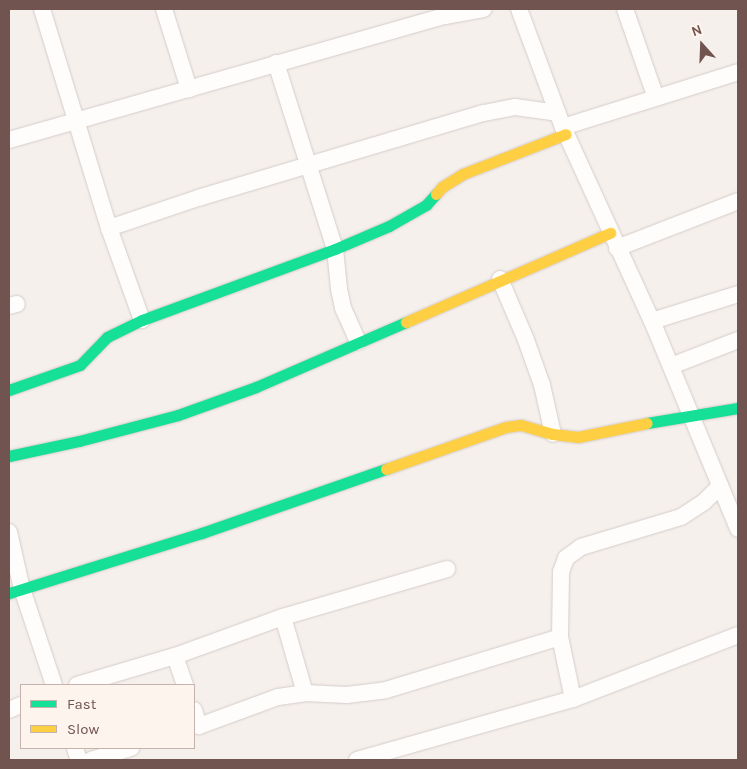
<!DOCTYPE html>
<style>
body{margin:0}
#map{position:relative;width:747px;height:769px;overflow:hidden;background:#f6f0ec;font-family:Karla,sans-serif}
div>[style]{position:absolute}
[style*='--x']{left:calc(var(--x)*1px);top:calc(var(--y)*1px);width:calc(var(--w)*1px);rotate:calc(var(--a)*1deg)}
.roads{filter:drop-shadow(0 0 1px #d4ccc9) drop-shadow(0 0 1px #d4ccc9)}
.street>*{height:16px;margin:-8px;padding:0 8px;transform-origin:8px;border-radius:8px;background:#fefdfc}
.fast>*{height:11px;margin:-5.5px;padding:0 5.5px;transform-origin:5.5px;border-radius:5.5px;background:#16e098}
.slow>*{height:11px;margin:-5.5px;padding:0 5.5px;transform-origin:5.5px;border-radius:5.5px;background:#ffcf43}
span{translate:-50% -50%;white-space:nowrap;text-align:center;line-height:1.15;-webkit-text-stroke:5px #fdf4ee;paint-order:stroke}
.frame{position:absolute;inset:0;border:10px solid #71544f;pointer-events:none}
.legend{position:absolute;left:20px;top:684px;width:175px;height:65px;box-sizing:border-box;background:#fdf4ee;border:1px solid #c5b4ae;margin:0;padding:6px 9px;list-style:none;font-size:15px;color:#71544f}
.legend li{display:flex;align-items:center;gap:10px;height:25px}
.legend b{width:25px;border:1px solid #c5b4ae}
.north{position:absolute;left:677px;top:20px;width:50px;height:50px;-webkit-text-stroke:4px #fdf4ee;paint-order:stroke;rotate:340deg;font-size:14px;font-weight:700;line-height:20px;text-align:center;color:#71544f}
.north::after{content:'';display:block;margin:auto;width:18px;height:22px;background:#71544f;clip-path:polygon(50% 0,100% 100%,50% 72%,0 100%)}
</style>
<div id="map">
<div class="roads">
<div class="street">
<div style="--x:42;--y:9;--w:229;--a:73"></div>
<div style="--x:109;--y:228;--w:98;--a:70.3"></div>
<div style="--x:164;--y:9;--w:84;--a:72.6"></div>
<div style="--x:519;--y:9;--w:126;--a:69.6"></div>
<div style="--x:563;--y:127;--w:213;--a:65.4"></div>
<div style="--x:652;--y:321;--w:225;--a:67.5"></div>
<div style="--x:625;--y:9;--w:94;--a:70.8"></div>
<div style="--x:276;--y:63;--w:195;--a:72.4"></div>
<div style="--x:335;--y:249;--w:40;--a:84.3"></div>
<div style="--x:339;--y:289;--w:19;--a:78"></div>
<div style="--x:343;--y:308;--w:37;--a:66"></div>
<div style="--x:563;--y:127;--w:183;--a:-17.4"></div>
<div style="--x:9;--y:140;--w:453;--a:-15.9"></div>
<div style="--x:445;--y:16;--w:39;--a:-10"></div>
<div style="--x:109;--y:228;--w:94;--a:-18.6"></div>
<div style="--x:198;--y:198;--w:298;--a:-16.6"></div>
<div style="--x:484;--y:113;--w:32;--a:-11"></div>
<div style="--x:515;--y:107;--w:43;--a:7.9"></div>
<div style="--x:617;--y:248;--w:130;--a:-21.2"></div>
<div style="--x:500;--y:279;--w:66;--a:66.9"></div>
<div style="--x:526;--y:340;--w:48;--a:70.4"></div>
<div style="--x:542;--y:385;--w:50;--a:77.3"></div>
<div style="--x:9;--y:306;--w:8;--a:-14"></div>
<div style="--x:652;--y:321;--w:90;--a:-17.4"></div>
<div style="--x:671;--y:366;--w:72;--a:-21.2"></div>
<div style="--x:9;--y:532;--w:58;--a:77.2"></div>
<div style="--x:22;--y:589;--w:101;--a:71.6"></div>
<div style="--x:283;--y:617;--w:79;--a:73.9"></div>
<div style="--x:175;--y:656;--w:31;--a:71"></div>
<div style="--x:77;--y:685;--w:102;--a:-16.5"></div>
<div style="--x:175;--y:656;--w:115;--a:-19.9"></div>
<div style="--x:283;--y:617;--w:171;--a:-16.3"></div>
<div style="--x:573;--y:699;--w:63;--a:-101.8"></div>
<div style="--x:560;--y:637;--w:65;--a:-89.1"></div>
<div style="--x:561;--y:572;--w:15;--a:-70"></div>
<div style="--x:566;--y:558;--w:19;--a:-36"></div>
<div style="--x:581;--y:547;--w:104;--a:-16.7"></div>
<div style="--x:681;--y:517;--w:27;--a:-33"></div>
<div style="--x:704;--y:502;--w:23;--a:-45"></div>
<div style="--x:9;--y:710;--w:13;--a:-23"></div>
<div style="--x:194;--y:710;--w:17;--a:73"></div>
<div style="--x:199;--y:726;--w:84;--a:-20.2"></div>
<div style="--x:278;--y:697;--w:27;--a:-8"></div>
<div style="--x:305;--y:693;--w:42;--a:2.7"></div>
<div style="--x:347;--y:695;--w:39;--a:-7"></div>
<div style="--x:386;--y:690;--w:182;--a:-16.9"></div>
<div style="--x:75;--y:748;--w:13;--a:72"></div>
<div style="--x:91;--y:760;--w:42;--a:-16.7"></div>
<div style="--x:357;--y:760;--w:224;--a:-15.8"></div>
<div style="--x:573;--y:699;--w:177;--a:-21.2"></div>
</div>
<div class="fast">
<div style="--x:9;--y:390;--w:75;--a:-19.4"></div>
<div style="--x:80;--y:365;--w:39;--a:-46"></div>
<div style="--x:107;--y:337;--w:39;--a:-26"></div>
<div style="--x:142;--y:320;--w:206;--a:-20.2"></div>
<div style="--x:335;--y:249;--w:59;--a:-23.1"></div>
<div style="--x:389;--y:226;--w:43;--a:-29.6"></div>
<div style="--x:426;--y:205;--w:15;--a:-48"></div>
<div style="--x:647;--y:423;--w:92;--a:-9.4"></div>
<div style="--x:9;--y:456;--w:72;--a:-12.1"></div>
<div style="--x:79;--y:441;--w:102;--a:-14.7"></div>
<div style="--x:178;--y:415;--w:83;--a:-19.7"></div>
<div style="--x:256;--y:387;--w:163;--a:-23.4"></div>
<div style="--x:9;--y:593;--w:202;--a:-17.3"></div>
<div style="--x:202;--y:533;--w:195;--a:-19.2"></div>
</div>
<div class="slow">
<div style="--x:436;--y:194;--w:9;--a:-49"></div>
<div style="--x:442;--y:187;--w:25;--a:-32"></div>
<div style="--x:463;--y:174;--w:110;--a:-21.2"></div>
<div style="--x:406;--y:322;--w:223;--a:-23.6"></div>
<div style="--x:386;--y:469;--w:127;--a:-19.3"></div>
<div style="--x:506;--y:427;--w:15;--a:-8"></div>
<div style="--x:521;--y:425;--w:33;--a:16"></div>
<div style="--x:553;--y:434;--w:25;--a:7"></div>
<div style="--x:578;--y:437;--w:70;--a:-11.5"></div>
</div>
</div>
<div class="frame"></div>
<ul class="legend">
<li><b style="height:6px;background:#16e098"></b>Fast</li>
<li><b style="height:6px;background:#ffcf43"></b>Slow</li>
</ul>
<div class="north">N</div>
</div>
